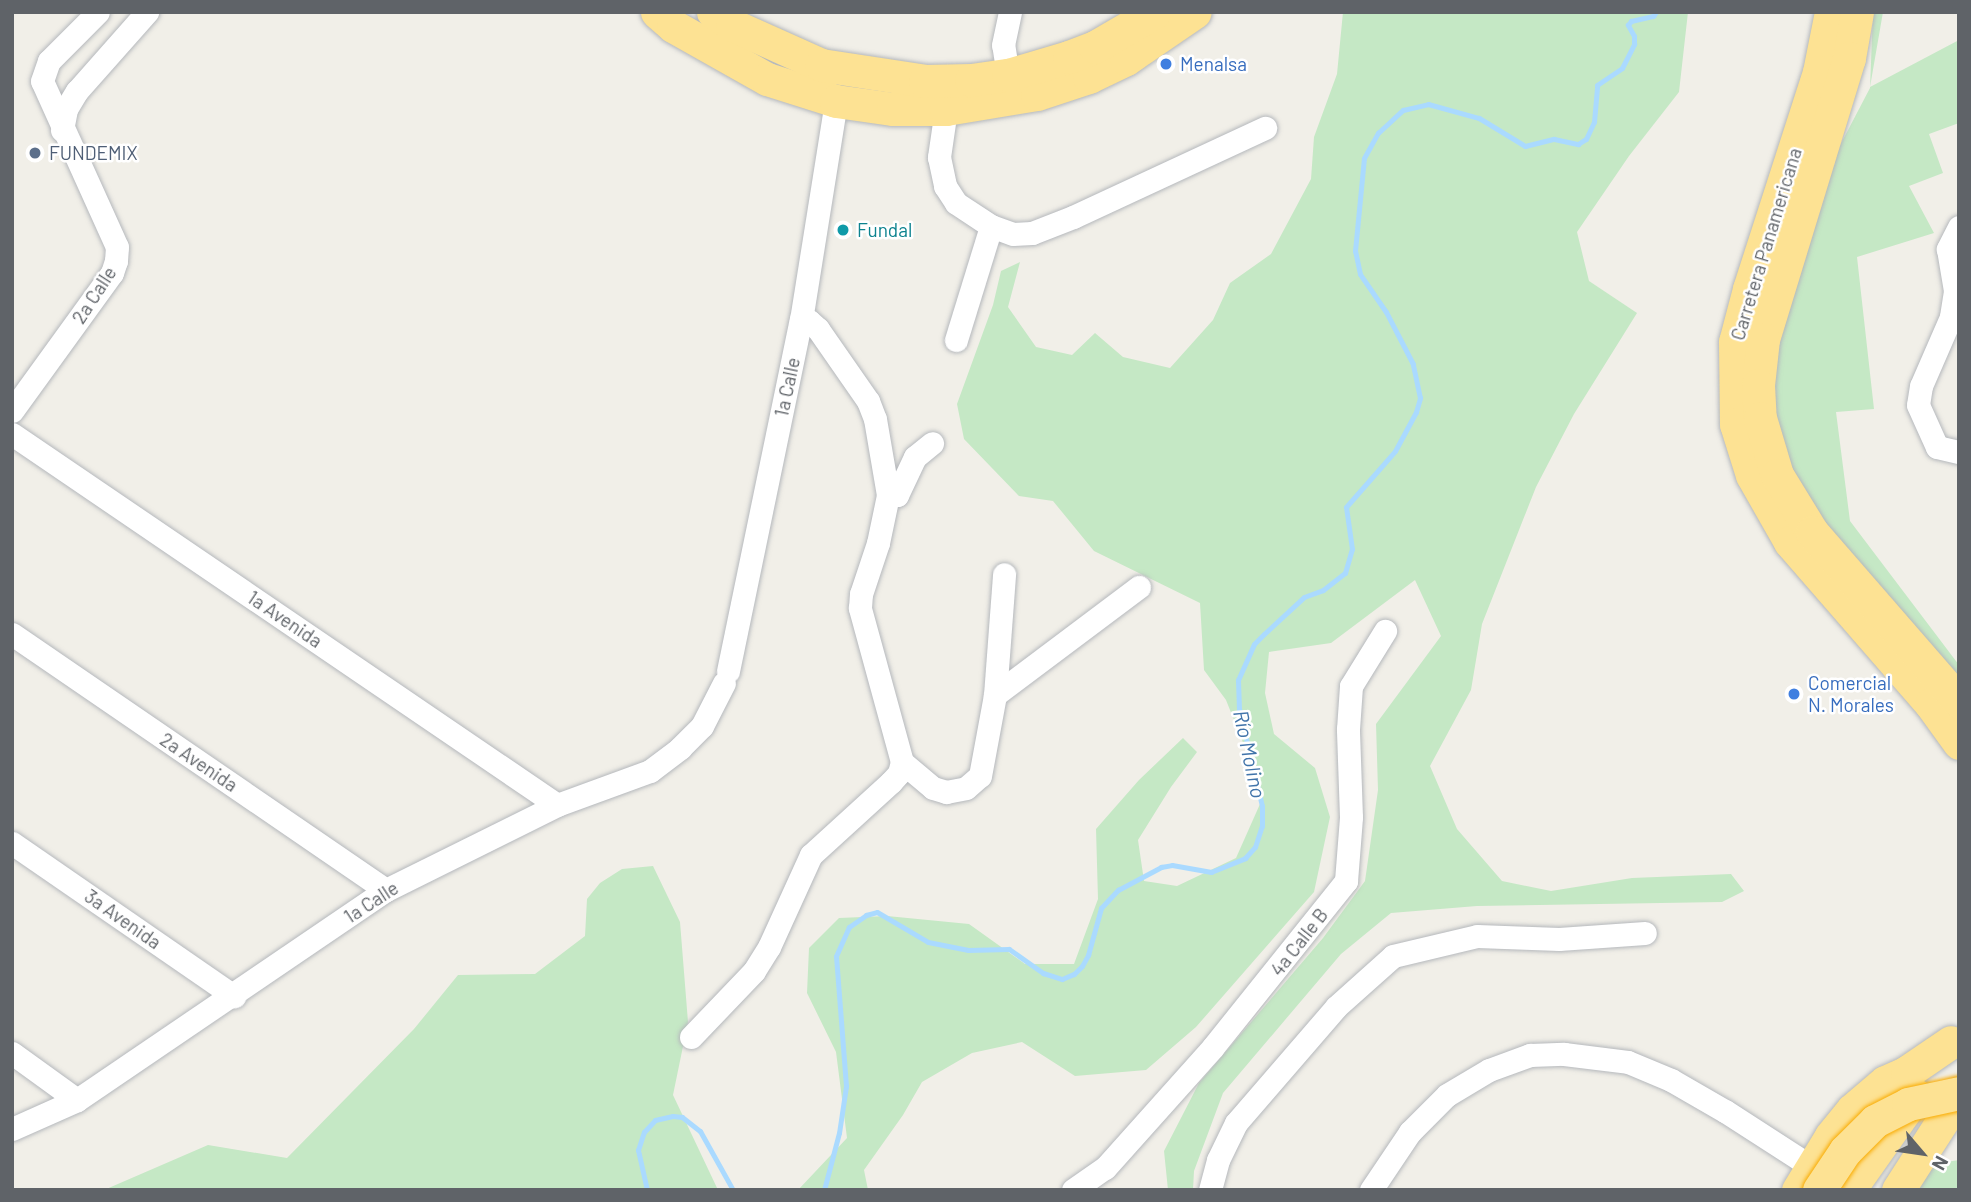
<!DOCTYPE html>
<meta charset="utf-8">
<style>
body{margin:0}
#map{position:relative;width:1971px;height:1202px;overflow:hidden;background:#f1efe8;font-family:Barlow,sans-serif}
div>[style]{position:absolute}
[style*='--x']{left:calc(var(--x)*1px);top:calc(var(--y)*1px);width:calc(var(--w)*1px);rotate:calc(var(--a)*1deg)}
.green>*{inset:0;background:#c5e8c5}
.stream>*{height:5px;margin:-2.5px;padding:0 2.5px;transform-origin:2.5px;border-radius:2.5px;background:#aadaff}
.roads{filter:drop-shadow(0 0 2px #b5b8bc) drop-shadow(0 0 2px #b5b8bc)}
.minor>*{height:23px;margin:-11.5px;padding:0 11.5px;transform-origin:11.5px;border-radius:11.5px;background:#fff}
.highway>*{height:33px;margin:-16.5px;padding:0 16.5px;transform-origin:16.5px;border-radius:16.5px;background:#fde293}
.bridges{filter:drop-shadow(0 0 2px #f9ab00) drop-shadow(0 0 2px #f9ab00)}
.highway-bridge>*{height:33px;margin:-16.5px;padding:0 16.5px;transform-origin:16.5px;border-radius:16.5px;background:#fde293}
.dots>*{width:19px;height:19px;translate:-50% -50%;box-sizing:border-box;border:4px solid #fff;border-radius:50%}
span{translate:-50% -50%;white-space:nowrap;text-align:center;line-height:1.15;-webkit-text-stroke:5px #fff;paint-order:stroke}
.shop-label{font-size:19px;color:#366cbe}
.left{translate:0 -50%;text-align:left}
.service-label{font-size:19px;color:#4e5e75}
.culture-label{font-size:19px;color:#0d838f}
.street-label{font-size:19px;color:#5f6368}
.water-label{font-size:21px;color:#4174aa;font-style:italic}
.frame{position:absolute;inset:0;border:14px solid #5f6368;pointer-events:none}
.north{position:absolute;left:1887px;top:1118px;width:70px;height:70px;-webkit-text-stroke:5px #fff;paint-order:stroke;rotate:119deg;font-size:19px;font-weight:700;line-height:28px;text-align:center;color:#5f6368}
.north::after{content:'';display:block;margin:auto;width:24px;height:32px;background:#5f6368;clip-path:polygon(50% 0,100% 100%,50% 72%,0 100%)}
</style>
<div id="map">
<div class="green">
<div style="clip-path:polygon(1343px 12px,1688px 12px,1679px 92px,1629px 156px,1577px 232px,1589px 281px,1637px 313px,1574px 414px,1536px 487px,1482px 624px,1471px 690px,1430px 766px,1457px 829px,1502px 881px,1551px 891px,1632px 878px,1731px 874px,1744px 891px,1722px 902px,1477px 906px,1391px 913px,1341px 954px,1223px 1093px,1194px 1171px,1193px 1190px,1168px 1190px,1164px 1151px,1199px 1083px,1323px 938px,1365px 881px,1378px 790px,1376px 724px,1441px 636px,1415px 580px,1331px 643px,1269px 652px,1265px 693px,1274px 734px,1315px 768px,1330px 817px,1314px 892px,1196px 1027px,1146px 1070px,1075px 1076px,1022px 1042px,972px 1053px,922px 1082px,903px 1115px,864px 1170px,868px 1190px,798px 1190px,847px 1138px,836px 1052px,807px 993px,809px 948px,839px 918px,887px 916px,969px 924px,1025px 964px,1074px 964px,1098px 899px,1096px 829px,1139px 780px,1183px 738px,1197px 752px,1171px 787px,1138px 840px,1144px 881px,1177px 886px,1236px 858px,1264px 795px,1226px 700px,1204px 670px,1200px 603px,1094px 551px,1053px 501px,1019px 496px,964px 439px,957px 404px,993px 305px,1001px 271px,1020px 262px,1008px 307px,1036px 347px,1072px 355px,1095px 333px,1123px 357px,1170px 368px,1213px 320px,1230px 283px,1271px 254px,1311px 179px,1314px 137px,1337px 74px)"></div>
<div style="clip-path:polygon(1873px 12px,1883px 12px,1870px 87px,1959px 40px,1959px 123px,1929px 134px,1943px 173px,1909px 186px,1934px 233px,1857px 257px,1874px 409px,1836px 412px,1850px 521px,1959px 665px,1959px 684px,1809px 511px,1782px 460px,1773px 392px,1772px 357px,1836px 153px,1870px 88px)"></div>
<div style="clip-path:polygon(653px 866px,680px 922px,688px 1022px,673px 1095px,718px 1190px,104px 1190px,208px 1145px,287px 1158px,414px 1029px,458px 975px,535px 974px,585px 936px,587px 899px,600px 883px,622px 869px)"></div>
<div style="clip-path:polygon(1959px 1160px,1959px 1190px,1912px 1190px,1927px 1165px)"></div>
</div>
<div class="stream">
<div style="--x:647;--y:1190;--w:41;--a:-102.7"></div>
<div style="--x:638;--y:1150;--w:19;--a:-72"></div>
<div style="--x:644;--y:1132;--w:16;--a:-47"></div>
<div style="--x:655;--y:1120;--w:18;--a:-13"></div>
<div style="--x:673;--y:1116;--w:9;--a:6"></div>
<div style="--x:682;--y:1117;--w:23;--a:38"></div>
<div style="--x:700;--y:1131;--w:68;--a:60.8"></div>
<div style="--x:824;--y:1190;--w:59;--a:-75.3"></div>
<div style="--x:839;--y:1133;--w:48;--a:-81.5"></div>
<div style="--x:846;--y:1086;--w:130;--a:-94.4"></div>
<div style="--x:836;--y:956;--w:32;--a:-66"></div>
<div style="--x:849;--y:927;--w:21;--a:-35"></div>
<div style="--x:866;--y:915;--w:11;--a:-15"></div>
<div style="--x:877;--y:912;--w:59;--a:30.5"></div>
<div style="--x:928;--y:942;--w:41;--a:11.3"></div>
<div style="--x:968;--y:950;--w:41;--a:-1.4"></div>
<div style="--x:1009;--y:949;--w:42;--a:35.2"></div>
<div style="--x:1043;--y:973;--w:20;--a:18"></div>
<div style="--x:1062;--y:979;--w:13;--a:-23"></div>
<div style="--x:1074;--y:974;--w:11;--a:-45"></div>
<div style="--x:1082;--y:966;--w:13;--a:-61"></div>
<div style="--x:1088;--y:955;--w:49;--a:-74.5"></div>
<div style="--x:1101;--y:908;--w:25;--a:-47"></div>
<div style="--x:1118;--y:890;--w:49;--a:-28.1"></div>
<div style="--x:1161;--y:867;--w:11;--a:-10"></div>
<div style="--x:1172;--y:865;--w:40;--a:10"></div>
<div style="--x:1211;--y:872;--w:37;--a:-22"></div>
<div style="--x:1245;--y:858;--w:15;--a:-48"></div>
<div style="--x:1255;--y:847;--w:22;--a:-72"></div>
<div style="--x:1262;--y:826;--w:20;--a:-90"></div>
<div style="--x:1262;--y:806;--w:100;--a:-103.3"></div>
<div style="--x:1239;--y:709;--w:29;--a:-92"></div>
<div style="--x:1238;--y:680;--w:39;--a:-66"></div>
<div style="--x:1254;--y:644;--w:14;--a:-45"></div>
<div style="--x:1264;--y:634;--w:54;--a:-42.8"></div>
<div style="--x:1304;--y:597;--w:20;--a:-20"></div>
<div style="--x:1323;--y:590;--w:28;--a:-38"></div>
<div style="--x:1345;--y:573;--w:25;--a:-74"></div>
<div style="--x:1352;--y:549;--w:42;--a:-98.1"></div>
<div style="--x:1346;--y:507;--w:74;--a:-48.8"></div>
<div style="--x:1395;--y:451;--w:44;--a:-61.7"></div>
<div style="--x:1416;--y:412;--w:15;--a:-74"></div>
<div style="--x:1420;--y:398;--w:35;--a:-102"></div>
<div style="--x:1413;--y:364;--w:59;--a:-117.4"></div>
<div style="--x:1386;--y:312;--w:46;--a:-124.4"></div>
<div style="--x:1360;--y:274;--w:24;--a:-102"></div>
<div style="--x:1355;--y:251;--w:93;--a:-84.5"></div>
<div style="--x:1364;--y:158;--w:29;--a:-61"></div>
<div style="--x:1378;--y:133;--w:34;--a:-43"></div>
<div style="--x:1403;--y:110;--w:26;--a:-13"></div>
<div style="--x:1428;--y:104;--w:53;--a:15.4"></div>
<div style="--x:1479;--y:118;--w:54;--a:31.3"></div>
<div style="--x:1525;--y:146;--w:30;--a:-14"></div>
<div style="--x:1554;--y:139;--w:25;--a:12"></div>
<div style="--x:1578;--y:144;--w:9;--a:-32"></div>
<div style="--x:1586;--y:139;--w:19;--a:-65"></div>
<div style="--x:1594;--y:122;--w:37;--a:-85"></div>
<div style="--x:1597;--y:85;--w:30;--a:-34"></div>
<div style="--x:1622;--y:68;--w:27;--a:-63"></div>
<div style="--x:1634;--y:44;--w:8;--a:-90"></div>
<div style="--x:1634;--y:36;--w:13;--a:-119"></div>
<div style="--x:1628;--y:25;--w:5;--a:-53"></div>
<div style="--x:1631;--y:21;--w:23;--a:-13"></div>
<div style="--x:1653;--y:16;--w:5;--a:-53"></div>
</div>
<div class="roads">
<div class="minor">
<div style="--x:1008;--y:75;--w:30;--a:-99"></div>
<div style="--x:1003;--y:45;--w:34;--a:-78"></div>
<div style="--x:946;--y:109;--w:49;--a:98.3"></div>
<div style="--x:939;--y:157;--w:30;--a:78"></div>
<div style="--x:945;--y:186;--w:20;--a:57"></div>
<div style="--x:956;--y:203;--w:42;--a:33.3"></div>
<div style="--x:991;--y:226;--w:23;--a:20"></div>
<div style="--x:1013;--y:234;--w:19;--a:-3"></div>
<div style="--x:1032;--y:233;--w:44;--a:-21.3"></div>
<div style="--x:1073;--y:217;--w:212;--a:-24.9"></div>
<div style="--x:62;--y:130;--w:21;--a:-79"></div>
<div style="--x:66;--y:109;--w:21;--a:-59"></div>
<div style="--x:77;--y:91;--w:106;--a:-48.5"></div>
<div style="--x:1959;--y:227;--w:25;--a:117"></div>
<div style="--x:1948;--y:249;--w:43;--a:80.5"></div>
<div style="--x:1955;--y:291;--w:26;--a:99"></div>
<div style="--x:1951;--y:317;--w:75;--a:113.5"></div>
<div style="--x:1921;--y:386;--w:19;--a:99"></div>
<div style="--x:1918;--y:405;--w:46;--a:65.7"></div>
<div style="--x:1937;--y:447;--w:23;--a:13"></div>
<div style="--x:956;--y:340;--w:119;--a:-72.9"></div>
<div style="--x:12;--y:411;--w:170;--a:-54.1"></div>
<div style="--x:112;--y:273;--w:13;--a:-72"></div>
<div style="--x:116;--y:261;--w:14;--a:-86"></div>
<div style="--x:117;--y:247;--w:182;--a:-114.3"></div>
<div style="--x:42;--y:81;--w:21;--a:-71"></div>
<div style="--x:49;--y:61;--w:69;--a:-45"></div>
<div style="--x:12;--y:434;--w:659;--a:34.24"></div>
<div style="--x:888;--y:495;--w:9;--a:0"></div>
<div style="--x:897;--y:495;--w:42;--a:-64.7"></div>
<div style="--x:915;--y:457;--w:22;--a:-39"></div>
<div style="--x:12;--y:634;--w:453;--a:34.4"></div>
<div style="--x:728;--y:671;--w:359;--a:-78.3"></div>
<div style="--x:801;--y:320;--w:222;--a:-80.9"></div>
<div style="--x:995;--y:695;--w:180;--a:-36.9"></div>
<div style="--x:902;--y:762;--w:40;--a:40"></div>
<div style="--x:933;--y:788;--w:14;--a:17"></div>
<div style="--x:946;--y:792;--w:20;--a:-11"></div>
<div style="--x:966;--y:788;--w:18;--a:-41"></div>
<div style="--x:980;--y:776;--w:82;--a:-79.5"></div>
<div style="--x:995;--y:695;--w:121;--a:-85.7"></div>
<div style="--x:12;--y:843;--w:270;--a:34.6"></div>
<div style="--x:691;--y:1037;--w:91;--a:-46.3"></div>
<div style="--x:754;--y:971;--w:28;--a:-58"></div>
<div style="--x:769;--y:947;--w:101;--a:-65.5"></div>
<div style="--x:811;--y:855;--w:108;--a:-42.4"></div>
<div style="--x:891;--y:782;--w:12;--a:-48"></div>
<div style="--x:899;--y:773;--w:11;--a:-75"></div>
<div style="--x:902;--y:762;--w:160;--a:-105.3"></div>
<div style="--x:860;--y:608;--w:14;--a:-86"></div>
<div style="--x:861;--y:594;--w:54;--a:-71.6"></div>
<div style="--x:878;--y:543;--w:49;--a:-78.2"></div>
<div style="--x:888;--y:495;--w:77;--a:-99.7"></div>
<div style="--x:875;--y:419;--w:19;--a:-111"></div>
<div style="--x:868;--y:401;--w:88;--a:-124.8"></div>
<div style="--x:818;--y:329;--w:12;--a:-138"></div>
<div style="--x:809;--y:321;--w:8;--a:-173"></div>
<div style="--x:12;--y:1053;--w:80;--a:35.9"></div>
<div style="--x:12;--y:1129;--w:71;--a:-24"></div>
<div style="--x:77;--y:1100;--w:374;--a:-34.2"></div>
<div style="--x:386;--y:890;--w:191;--a:-26.4"></div>
<div style="--x:557;--y:805;--w:99;--a:-20.1"></div>
<div style="--x:650;--y:771;--w:38;--a:-37"></div>
<div style="--x:680;--y:748;--w:31;--a:-45"></div>
<div style="--x:702;--y:726;--w:48;--a:-62.9"></div>
<div style="--x:1073;--y:1190;--w:39;--a:-35"></div>
<div style="--x:1105;--y:1168;--w:162;--a:-48.2"></div>
<div style="--x:1213;--y:1047;--w:213;--a:-51.3"></div>
<div style="--x:1346;--y:881;--w:64;--a:-85.5"></div>
<div style="--x:1351;--y:817;--w:88;--a:-92"></div>
<div style="--x:1348;--y:729;--w:43;--a:-86"></div>
<div style="--x:1351;--y:686;--w:65;--a:-58.3"></div>
<div style="--x:1210;--y:1190;--w:31;--a:-75"></div>
<div style="--x:1218;--y:1160;--w:41;--a:-64.1"></div>
<div style="--x:1236;--y:1123;--w:153;--a:-49.2"></div>
<div style="--x:1336;--y:1007;--w:76;--a:-41.8"></div>
<div style="--x:1393;--y:956;--w:86;--a:-13.4"></div>
<div style="--x:1477;--y:936;--w:82;--a:2.1"></div>
<div style="--x:1559;--y:939;--w:86;--a:-4"></div>
<div style="--x:1371;--y:1190;--w:70;--a:-56.1"></div>
<div style="--x:1410;--y:1132;--w:52;--a:-45"></div>
<div style="--x:1447;--y:1095;--w:49;--a:-30.8"></div>
<div style="--x:1489;--y:1070;--w:44;--a:-20.1"></div>
<div style="--x:1530;--y:1055;--w:34;--a:-2"></div>
<div style="--x:1564;--y:1054;--w:64;--a:7.1"></div>
<div style="--x:1628;--y:1062;--w:47;--a:22.7"></div>
<div style="--x:1671;--y:1080;--w:62;--a:29.9"></div>
<div style="--x:1725;--y:1111;--w:103;--a:32.8"></div>
</div>
<div class="highway">
<div style="--x:657;--y:12;--w:21;--a:41"></div>
<div style="--x:673;--y:26;--w:108;--a:29.4"></div>
<div style="--x:767;--y:79;--w:72;--a:17.7"></div>
<div style="--x:836;--y:101;--w:58;--a:8"></div>
<div style="--x:893;--y:109;--w:53;--a:0"></div>
<div style="--x:946;--y:109;--w:92;--a:-9.4"></div>
<div style="--x:1037;--y:94;--w:55;--a:-18.1"></div>
<div style="--x:1089;--y:77;--w:41;--a:-25.9"></div>
<div style="--x:1126;--y:59;--w:83;--a:-34.3"></div>
<div style="--x:713;--y:12;--w:23;--a:34"></div>
<div style="--x:732;--y:25;--w:98;--a:24.2"></div>
<div style="--x:821;--y:65;--w:105;--a:8.7"></div>
<div style="--x:925;--y:81;--w:46;--a:-1.2"></div>
<div style="--x:971;--y:80;--w:37;--a:-8"></div>
<div style="--x:1008;--y:75;--w:64;--a:-16.4"></div>
<div style="--x:1069;--y:57;--w:28;--a:-21"></div>
<div style="--x:1095;--y:47;--w:69;--a:-30.3"></div>
<div style="--x:1831;--y:12;--w:61;--a:101.3"></div>
<div style="--x:1819;--y:72;--w:228;--a:107.9"></div>
<div style="--x:1749;--y:289;--w:55;--a:104.8"></div>
<div style="--x:1735;--y:342;--w:82;--a:89.3"></div>
<div style="--x:1736;--y:424;--w:53;--a:72.6"></div>
<div style="--x:1752;--y:475;--w:77;--a:60.4"></div>
<div style="--x:1790;--y:542;--w:215;--a:49"></div>
<div style="--x:1931;--y:704;--w:48;--a:54.3"></div>
<div style="--x:1857;--y:12;--w:47;--a:99.9"></div>
<div style="--x:1849;--y:58;--w:294;--a:107"></div>
<div style="--x:1763;--y:339;--w:46;--a:96.2"></div>
<div style="--x:1758;--y:385;--w:33;--a:87"></div>
<div style="--x:1760;--y:418;--w:59;--a:73.4"></div>
<div style="--x:1777;--y:475;--w:67;--a:58.4"></div>
<div style="--x:1812;--y:532;--w:224;--a:49"></div>
<div style="--x:1798;--y:1190;--w:63;--a:-58.6"></div>
<div style="--x:1831;--y:1136;--w:33;--a:-51"></div>
<div style="--x:1852;--y:1110;--w:43;--a:-40.3"></div>
<div style="--x:1885;--y:1082;--w:24;--a:-24"></div>
<div style="--x:1907;--y:1072;--w:53;--a:-34.3"></div>
<div style="--x:1849;--y:1190;--w:116;--a:-54.8"></div>
<div style="--x:1898;--y:1190;--w:113;--a:-57.3"></div>
</div>
</div>
<div class="bridges">
<div class="highway-bridge">
<div style="--x:1819;--y:1190;--w:47;--a:-56.3"></div>
<div style="--x:1845;--y:1151;--w:42;--a:-45"></div>
<div style="--x:1875;--y:1121;--w:37;--a:-27"></div>
<div style="--x:1908;--y:1104;--w:52;--a:-12.2"></div>
</div>
</div>
<div class="dots">
<div style="left:1166px;top:64px;background:#3f7fe0"></div>
<div style="left:35px;top:153px;background:#5c6f8a"></div>
<div style="left:843px;top:230px;background:#0f9aa8"></div>
<div style="left:1794px;top:694px;background:#3f7fe0"></div>
</div>
<div class="shop-label">
<span class="left" style="left:1180px;top:64px">Menalsa</span>
<span class="left" style="left:1808px;top:694px">Comercial<br>N. Morales</span>
</div>
<div class="service-label">
<span class="left" style="left:49px;top:153px">FUNDEMIX</span>
</div>
<div class="culture-label">
<span class="left" style="left:857px;top:230px">Fundal</span>
</div>
<div class="street-label">
<span style="left:1766px;top:244px;rotate:-73deg">Carretera Panamericana</span>
<span style="left:94px;top:295px;rotate:-57deg">2a Calle</span>
<span style="left:787px;top:387px;rotate:-78deg">1a Calle</span>
<span style="left:285px;top:619px;rotate:34deg">1a Avenida</span>
<span style="left:199px;top:762px;rotate:34deg">2a Avenida</span>
<span style="left:371px;top:902px;rotate:-33deg">1a Calle</span>
<span style="left:123px;top:919px;rotate:35deg">3a Avenida</span>
<span style="left:1299px;top:942px;rotate:-52deg">4a Calle B</span>
</div>
<div class="water-label">
<span style="left:1250px;top:754px;rotate:78deg">Río Molino</span>
</div>
<div class="frame"></div>
<div class="north">N</div>
</div>
